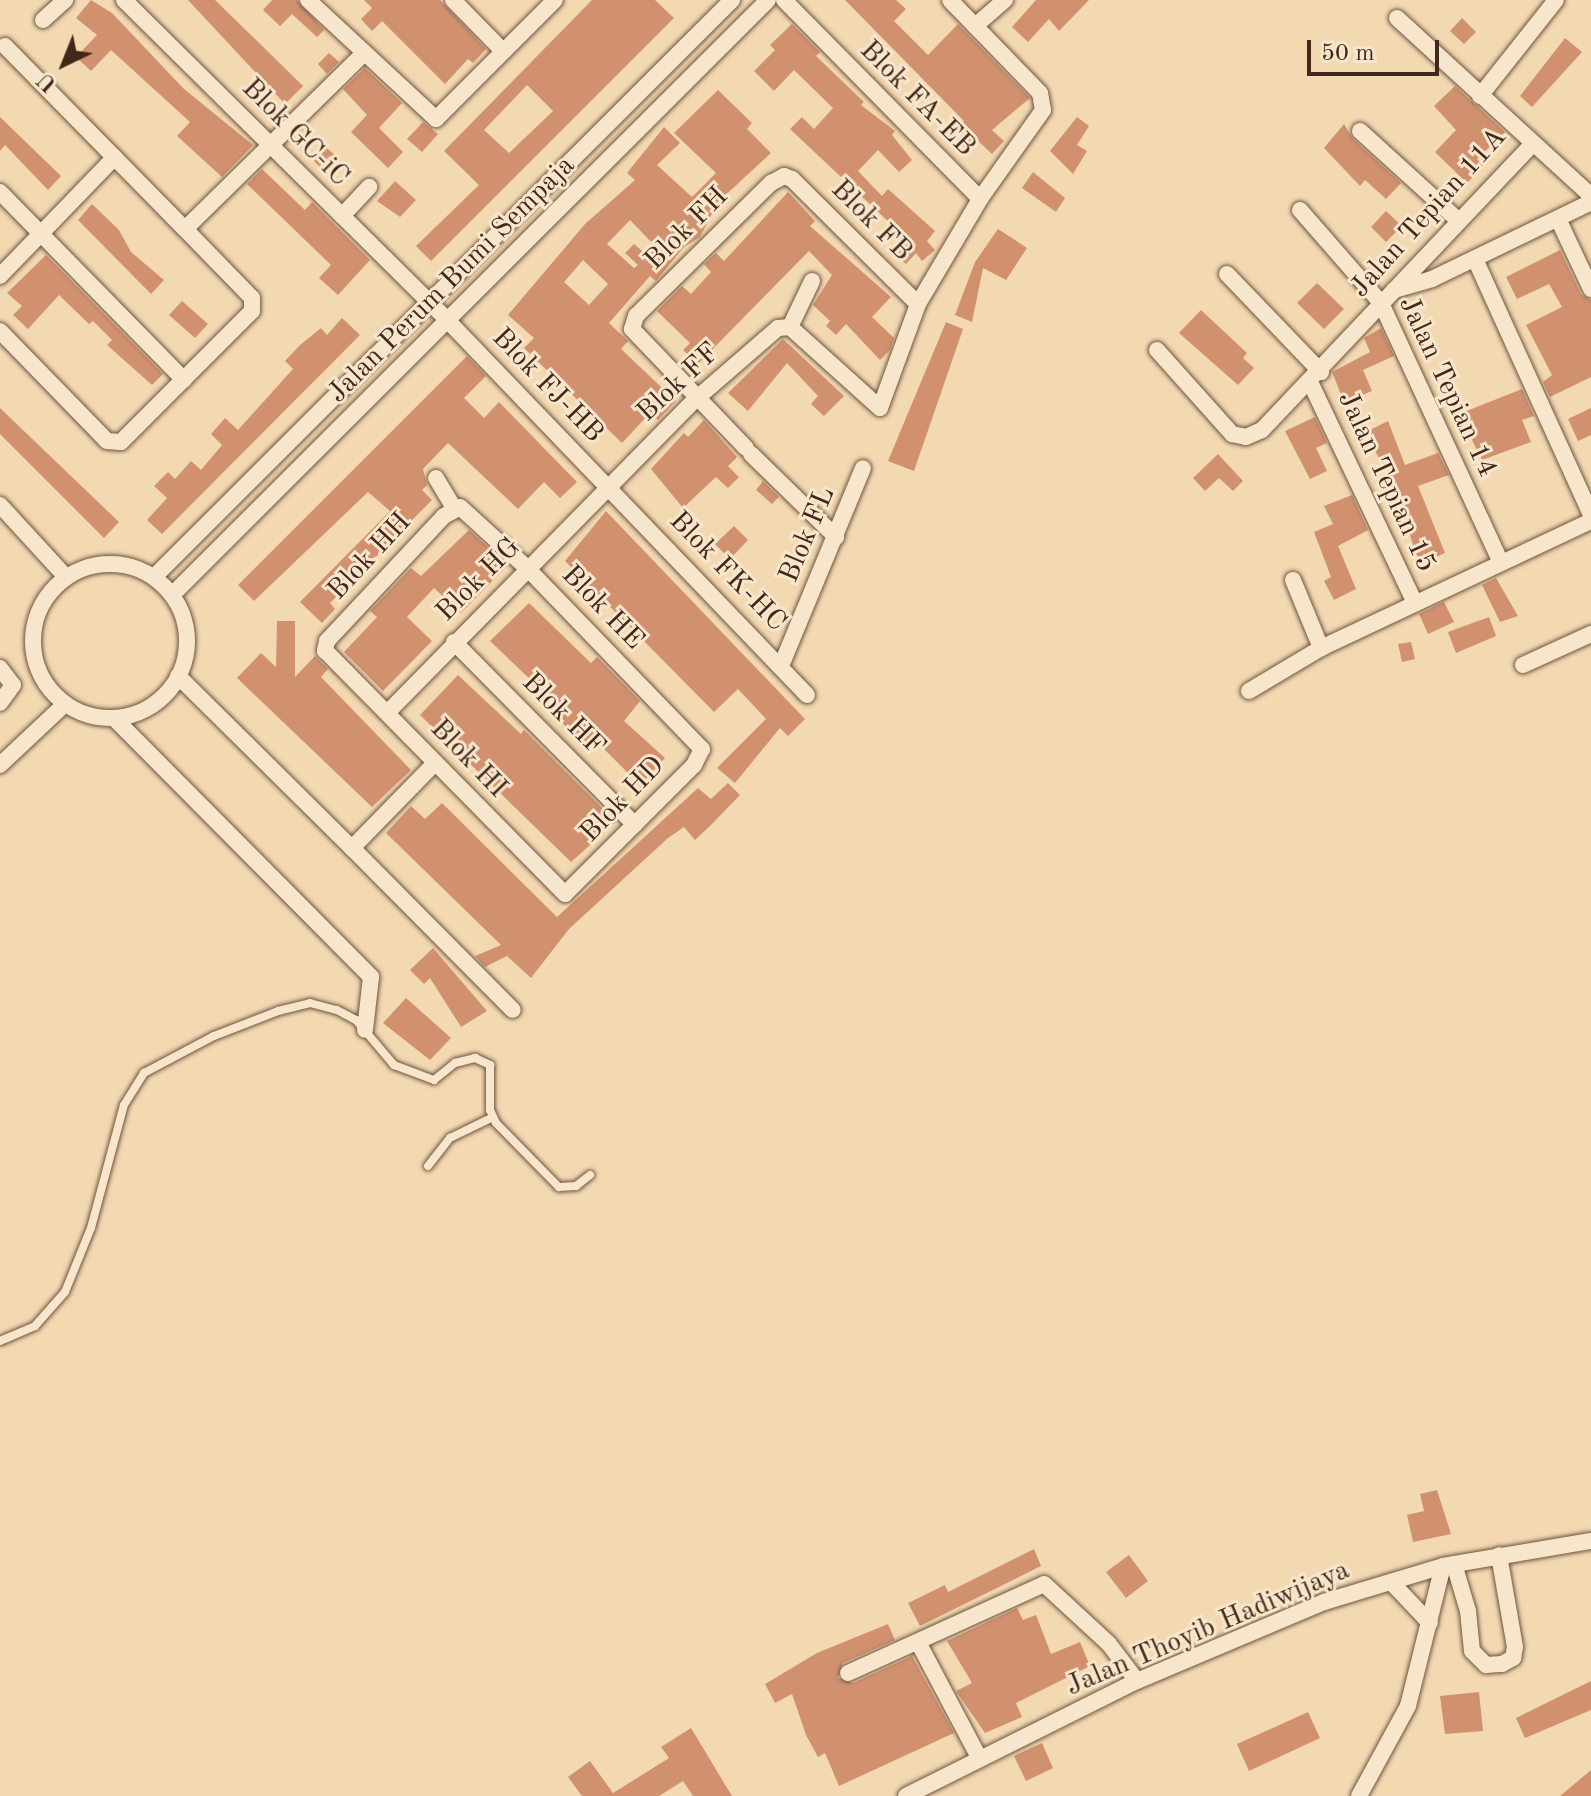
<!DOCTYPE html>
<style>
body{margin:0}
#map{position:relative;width:1591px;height:1796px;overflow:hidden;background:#f3d9b1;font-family:"Old Standard TT",serif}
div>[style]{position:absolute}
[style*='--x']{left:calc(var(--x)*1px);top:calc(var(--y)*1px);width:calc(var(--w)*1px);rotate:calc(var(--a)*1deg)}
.building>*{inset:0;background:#d1916f}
.roads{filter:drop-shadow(0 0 2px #6e5440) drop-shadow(0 0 2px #6e5440)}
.lane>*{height:8px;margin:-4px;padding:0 4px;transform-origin:4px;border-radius:4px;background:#f7e6cc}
.street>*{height:16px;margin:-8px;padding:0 8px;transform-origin:8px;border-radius:8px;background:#f7e6cc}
.street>.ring{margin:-8px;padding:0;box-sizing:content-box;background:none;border:16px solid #f7e6cc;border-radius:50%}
span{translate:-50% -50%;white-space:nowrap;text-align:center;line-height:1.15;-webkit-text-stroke:6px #f7e6cc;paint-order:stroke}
.street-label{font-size:28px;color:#42281a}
.north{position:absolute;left:24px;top:24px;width:80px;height:80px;-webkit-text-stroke:6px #f7e6cc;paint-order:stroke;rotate:223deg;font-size:22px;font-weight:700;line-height:32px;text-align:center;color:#42281a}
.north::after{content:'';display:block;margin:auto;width:28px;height:36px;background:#42281a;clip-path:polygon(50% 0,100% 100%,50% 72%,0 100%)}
.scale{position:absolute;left:1307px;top:40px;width:132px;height:36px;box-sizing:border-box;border:4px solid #42281a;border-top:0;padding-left:10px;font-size:24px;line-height:28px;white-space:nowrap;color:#42281a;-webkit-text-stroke:6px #f7e6cc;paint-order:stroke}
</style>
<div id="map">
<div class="building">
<div style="clip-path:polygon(91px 0,112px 13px,184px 89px,253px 145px,222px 177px,177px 136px,190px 122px,111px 50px,91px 71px,76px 57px,97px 35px,76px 18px)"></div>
<div style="clip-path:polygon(188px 0,215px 0,303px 86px,285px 104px)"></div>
<div style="clip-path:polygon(272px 0,297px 0,324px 30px,317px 37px,292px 14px,280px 26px,263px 10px)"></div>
<div style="clip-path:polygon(364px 0,440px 0,486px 49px,473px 63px,468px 59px,445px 84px,382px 21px,372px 31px,361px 19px,372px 8px)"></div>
<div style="clip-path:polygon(evenodd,592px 0,655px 0,674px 18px,431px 261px,416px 246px,479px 185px,444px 151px,592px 0,527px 85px,553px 111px,509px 153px,484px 130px,527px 85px)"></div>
<div style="clip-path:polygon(845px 0,896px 0,906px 9px,894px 21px,928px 55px,958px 24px,1030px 98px,992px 130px,1004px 141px,992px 154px,975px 138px,965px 148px,951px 134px,964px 121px)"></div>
<div style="clip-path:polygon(1036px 0,1089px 0,1059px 31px,1049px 19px,1028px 42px,1012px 27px)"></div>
<div style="clip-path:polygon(1462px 18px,1476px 32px,1464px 44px,1450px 31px)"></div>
<div style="clip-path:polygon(792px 24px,820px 52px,816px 56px,864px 102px,861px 105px,895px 131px,892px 135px,912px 160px,899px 172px,878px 150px,858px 171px,882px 196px,888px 189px,935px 231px,927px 241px,935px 250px,922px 261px,916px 253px,906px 264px,896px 255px,909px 241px,790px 129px,802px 117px,814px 129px,833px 108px,794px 70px,774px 91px,754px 71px,775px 50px,770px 45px)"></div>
<div style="clip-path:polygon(1565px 38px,1582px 52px,1532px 107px,1520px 96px)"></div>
<div style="clip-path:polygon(329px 53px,339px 62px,327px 74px,318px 64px)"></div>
<div style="clip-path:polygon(365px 68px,402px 103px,379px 128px,403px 152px,388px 168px,351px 132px,367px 115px,343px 89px)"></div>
<div style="clip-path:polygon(1455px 86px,1505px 132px,1477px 159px,1484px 166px,1467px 183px,1435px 152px,1456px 130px,1434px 106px)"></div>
<div style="clip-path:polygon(evenodd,718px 90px,752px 123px,747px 129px,771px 153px,718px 202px,700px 237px,684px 247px,656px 281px,650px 276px,609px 323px,628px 341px,621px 349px,676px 401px,658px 420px,650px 413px,622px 443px,524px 348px,534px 338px,508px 315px,585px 224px,635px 180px,627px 173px,664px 127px,680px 143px,657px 165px,692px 197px,716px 173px,674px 133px,718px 90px,630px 220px,655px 246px,647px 255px,634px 244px,625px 253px,638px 265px,634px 268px,607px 244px,630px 220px,718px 90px,583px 260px,608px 284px,589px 305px,564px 282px,583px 260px)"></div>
<div style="clip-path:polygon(0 117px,61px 176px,48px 190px,5px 145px,0 151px)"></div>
<div style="clip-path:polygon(1077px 117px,1089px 126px,1077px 145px,1087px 151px,1073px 174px,1050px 151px)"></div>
<div style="clip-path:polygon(423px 122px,438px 134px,422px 152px,407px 139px)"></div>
<div style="clip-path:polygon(1344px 124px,1353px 139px,1401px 183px,1386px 199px,1365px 180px,1360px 186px,1324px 148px)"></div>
<div style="clip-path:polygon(327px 148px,337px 157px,324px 171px,314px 161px)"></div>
<div style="clip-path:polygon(262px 169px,305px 210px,312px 202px,370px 260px,338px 295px,319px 278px,331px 265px,247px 184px)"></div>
<div style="clip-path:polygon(1033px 172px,1065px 198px,1056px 212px,1022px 188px)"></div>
<div style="clip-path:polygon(395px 181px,416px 200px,400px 217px,377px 201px)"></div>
<div style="clip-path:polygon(788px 192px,815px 221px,810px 226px,891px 297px,872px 317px,894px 338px,890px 350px,880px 360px,846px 324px,836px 335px,826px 326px,830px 321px,813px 305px,832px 275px,809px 251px,698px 364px,683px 350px,690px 343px,657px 311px,682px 286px,691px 294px,711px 272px,704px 264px,716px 253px,724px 261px)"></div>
<div style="clip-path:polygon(92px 204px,119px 230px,131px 252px,164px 280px,151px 294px,78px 220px)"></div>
<div style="clip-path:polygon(1386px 211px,1402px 226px,1386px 242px,1371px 227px)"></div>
<div style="clip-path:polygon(998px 229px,1027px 248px,1006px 280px,983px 268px,972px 322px,955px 315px,975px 262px)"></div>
<div style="clip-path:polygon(1560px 250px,1581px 294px,1591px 300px,1591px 377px,1550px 397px,1543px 382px,1552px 375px,1526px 325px,1562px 307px,1549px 284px,1517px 299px,1506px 277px)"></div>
<div style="clip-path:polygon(46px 255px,163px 374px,152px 385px,107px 345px,112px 340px,93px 321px,89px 324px,59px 295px,28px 329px,13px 315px,22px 306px,7px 293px)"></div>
<div style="clip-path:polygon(1317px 283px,1344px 309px,1324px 329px,1297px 303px)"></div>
<div style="clip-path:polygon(182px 301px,208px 324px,195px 338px,169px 315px)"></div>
<div style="clip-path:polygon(1201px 310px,1247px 353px,1243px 358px,1254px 368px,1238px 385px,1179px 333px)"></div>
<div style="clip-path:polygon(342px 318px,360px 335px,162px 534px,147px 520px,167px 498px,154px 486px,168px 472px,175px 479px,191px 461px,201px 470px,222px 445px,211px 434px,225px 418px,238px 430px,293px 369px,285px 361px,300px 345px,321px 328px,327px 335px)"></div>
<div style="clip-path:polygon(946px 322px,963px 329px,914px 471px,888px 461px)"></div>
<div style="clip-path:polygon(1381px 328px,1394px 356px,1363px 370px,1372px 391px,1344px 402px,1332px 372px,1370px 352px,1364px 338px)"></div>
<div style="clip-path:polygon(783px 339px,844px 396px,824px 416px,811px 404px,818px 396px,787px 363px,748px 411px,728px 393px)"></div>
<div style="clip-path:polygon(467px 356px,486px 376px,464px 398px,484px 418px,499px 402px,577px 482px,560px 498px,544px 482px,518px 509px,448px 443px,423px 469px,427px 485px,422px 490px,432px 500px,330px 603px,335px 609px,322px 623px,300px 602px,390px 511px,368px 492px,254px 601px,238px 585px)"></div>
<div style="clip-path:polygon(1522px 389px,1534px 416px,1522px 420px,1531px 442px,1482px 460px,1459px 414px)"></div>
<div style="clip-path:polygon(0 408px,119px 522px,104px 538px,0 434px)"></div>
<div style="clip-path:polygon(1591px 408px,1591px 435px,1578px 441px,1568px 419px)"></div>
<div style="clip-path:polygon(1315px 417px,1327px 443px,1316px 448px,1327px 471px,1310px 479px,1285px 431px)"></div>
<div style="clip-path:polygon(704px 420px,737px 457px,728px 466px,739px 477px,728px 488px,716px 477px,683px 508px,651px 469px,684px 433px,688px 437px)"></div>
<div style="clip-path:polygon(1388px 421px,1405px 465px,1438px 453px,1449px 475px,1418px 486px,1445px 553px,1419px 564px,1398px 497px,1366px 432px)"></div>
<div style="clip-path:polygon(1218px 454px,1243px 481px,1233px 491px,1219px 478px,1205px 491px,1193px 478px)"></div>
<div style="clip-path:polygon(763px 481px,779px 497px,772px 504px,756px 490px)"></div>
<div style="clip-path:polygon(1352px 495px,1368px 530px,1338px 546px,1356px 589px,1334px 600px,1324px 581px,1331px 577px,1314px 532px,1333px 524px,1324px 506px)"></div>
<div style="clip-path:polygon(606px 511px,805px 719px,788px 736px,780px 728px,735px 783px,717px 768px,766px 719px,738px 689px,714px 712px,565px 561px)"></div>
<div style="clip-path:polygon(734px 526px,748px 540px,730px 559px,715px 544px)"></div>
<div style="clip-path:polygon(469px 530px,508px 565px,461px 613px,434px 588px,407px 617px,432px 641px,383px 691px,344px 652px,377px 617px,370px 611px,411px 568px,421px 576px)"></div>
<div style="clip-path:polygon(1496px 578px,1518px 616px,1500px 622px,1482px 585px)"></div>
<div style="clip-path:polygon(1444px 602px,1454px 622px,1428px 634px,1419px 614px)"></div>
<div style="clip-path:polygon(529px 603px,591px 663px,597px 657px,640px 701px,624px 721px,665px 758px,640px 785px,595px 740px,588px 748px,573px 734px,548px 708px,554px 702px,490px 641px)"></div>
<div style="clip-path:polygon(1489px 617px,1496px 636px,1456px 653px,1448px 632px)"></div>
<div style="clip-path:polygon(277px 621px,295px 621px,295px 677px,315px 656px,328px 669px,321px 677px,411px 770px,372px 807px,237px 678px,261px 653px,276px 667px)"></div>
<div style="clip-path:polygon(1411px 642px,1415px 659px,1402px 662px,1398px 644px)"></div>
<div style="clip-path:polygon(458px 675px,521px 734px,524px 730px,616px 822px,571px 862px,420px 715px)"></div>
<div style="clip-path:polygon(728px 783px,740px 795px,710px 826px,695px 840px,684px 827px,668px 838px,569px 929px,531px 978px,507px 956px,485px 967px,475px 956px,501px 945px,386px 833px,411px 806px,425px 819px,442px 803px,557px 917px,698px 788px,711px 799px)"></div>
<div style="clip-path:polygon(433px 948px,487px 1011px,461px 1027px,430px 978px,424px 984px,410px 970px)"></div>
<div style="clip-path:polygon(406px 998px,451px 1038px,430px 1060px,383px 1023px)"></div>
<div style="clip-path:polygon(1437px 1490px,1451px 1534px,1413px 1542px,1407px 1515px,1424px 1511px,1420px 1494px)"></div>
<div style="clip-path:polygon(1034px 1549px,1041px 1566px,920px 1626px,908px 1603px,945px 1585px,948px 1592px)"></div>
<div style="clip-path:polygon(1129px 1555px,1148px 1581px,1126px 1598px,1106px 1572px)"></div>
<div style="clip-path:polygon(1017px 1608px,1023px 1620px,1036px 1615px,1051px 1654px,1080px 1642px,1090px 1666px,1016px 1703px,1022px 1717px,985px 1733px,956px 1691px,972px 1683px,947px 1641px)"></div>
<div style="clip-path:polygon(888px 1624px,895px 1640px,843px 1663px,838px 1678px,853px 1683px,912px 1656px,954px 1733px,839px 1786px,825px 1753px,818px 1757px,806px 1735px,792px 1694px,775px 1703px,765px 1684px,817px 1653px)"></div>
<div style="clip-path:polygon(1591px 1681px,1591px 1710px,1525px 1738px,1516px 1718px)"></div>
<div style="clip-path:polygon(1479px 1692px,1483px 1731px,1445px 1734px,1440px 1696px)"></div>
<div style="clip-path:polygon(1308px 1712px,1320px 1738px,1249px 1771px,1237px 1744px)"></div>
<div style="clip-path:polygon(691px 1728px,732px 1796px,693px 1796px,683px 1781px,659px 1796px,582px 1796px,568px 1777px,590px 1761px,613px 1793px,669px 1758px,661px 1747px)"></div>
<div style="clip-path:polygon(1042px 1743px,1053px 1768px,1026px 1781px,1014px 1756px)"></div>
<div style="clip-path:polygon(1591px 1770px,1591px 1796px,1560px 1796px)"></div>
</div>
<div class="roads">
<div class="lane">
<div style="--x:428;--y:1166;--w:36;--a:-52"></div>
<div style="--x:450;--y:1138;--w:46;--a:-26"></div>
<div style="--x:0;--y:1341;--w:38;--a:-23"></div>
<div style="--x:35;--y:1326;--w:45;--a:-48.6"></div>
<div style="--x:65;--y:1292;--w:69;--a:-67.9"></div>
<div style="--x:91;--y:1228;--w:127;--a:-75"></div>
<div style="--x:124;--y:1105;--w:38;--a:-58"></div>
<div style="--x:144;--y:1073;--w:79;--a:-27.9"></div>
<div style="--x:214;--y:1036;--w:69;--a:-21.3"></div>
<div style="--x:278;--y:1011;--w:33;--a:-14"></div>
<div style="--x:310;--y:1003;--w:28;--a:15"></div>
<div style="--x:337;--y:1010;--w:21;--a:28"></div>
<div style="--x:356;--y:1020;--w:59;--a:49.8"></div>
<div style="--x:394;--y:1065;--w:43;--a:20.6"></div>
<div style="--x:434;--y:1080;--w:27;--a:-39"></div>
<div style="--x:455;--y:1063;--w:21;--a:-14"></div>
<div style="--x:475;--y:1058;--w:17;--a:25"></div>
<div style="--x:490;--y:1065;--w:45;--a:90"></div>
<div style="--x:490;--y:1110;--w:14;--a:65"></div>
<div style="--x:496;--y:1123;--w:90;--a:45.5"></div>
<div style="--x:559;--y:1187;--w:17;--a:-3"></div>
<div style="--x:576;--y:1186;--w:18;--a:-38"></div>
</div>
<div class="street">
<div style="--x:124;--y:0;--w:458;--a:44.7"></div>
<div style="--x:449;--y:322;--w:517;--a:46.18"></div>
<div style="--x:308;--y:0;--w:175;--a:42.9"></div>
<div style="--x:436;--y:119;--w:168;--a:-45"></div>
<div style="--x:453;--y:0;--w:71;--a:45.6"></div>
<div style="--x:784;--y:0;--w:279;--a:45.4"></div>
<div style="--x:1397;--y:18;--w:263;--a:42.5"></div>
<div style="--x:43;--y:20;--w:30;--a:-42"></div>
<div style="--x:975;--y:26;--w:40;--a:-41"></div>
<div style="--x:5;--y:46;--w:257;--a:45.5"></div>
<div style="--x:185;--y:229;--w:248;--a:-44.5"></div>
<div style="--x:1480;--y:96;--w:122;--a:-51.6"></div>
<div style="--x:1360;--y:131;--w:134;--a:42.3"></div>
<div style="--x:0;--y:192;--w:263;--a:45.6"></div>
<div style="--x:1300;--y:210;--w:123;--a:48.9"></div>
<div style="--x:1381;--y:303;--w:283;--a:65.2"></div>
<div style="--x:342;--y:216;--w:40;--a:-47"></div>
<div style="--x:1559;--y:221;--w:75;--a:64.8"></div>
<div style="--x:1475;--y:259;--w:281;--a:65.6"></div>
<div style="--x:1227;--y:274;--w:136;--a:46.2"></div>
<div style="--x:0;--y:276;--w:165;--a:-46"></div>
<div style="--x:1394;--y:290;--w:40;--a:-16"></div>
<div style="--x:1432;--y:279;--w:177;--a:-25.8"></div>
<div style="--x:790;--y:327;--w:121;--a:42"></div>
<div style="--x:880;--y:408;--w:111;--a:-69.9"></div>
<div style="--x:918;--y:304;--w:122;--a:-59.4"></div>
<div style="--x:980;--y:199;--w:109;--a:-54.7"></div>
<div style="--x:1043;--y:110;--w:17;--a:-100"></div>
<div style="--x:1040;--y:93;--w:129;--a:-134.1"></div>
<div style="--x:790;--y:327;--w:51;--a:-64.4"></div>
<div style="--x:0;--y:331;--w:153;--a:45.8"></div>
<div style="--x:107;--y:441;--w:14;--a:4"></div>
<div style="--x:121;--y:442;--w:185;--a:-45"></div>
<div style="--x:252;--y:311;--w:13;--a:-90"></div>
<div style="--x:252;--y:298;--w:96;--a:-134.2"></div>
<div style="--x:1157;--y:350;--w:113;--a:48.2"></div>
<div style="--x:1232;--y:434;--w:14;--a:12"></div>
<div style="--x:1246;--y:437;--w:17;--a:-24"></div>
<div style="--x:1262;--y:430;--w:393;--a:-46.6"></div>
<div style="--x:1311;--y:384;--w:242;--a:64.6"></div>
<div style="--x:746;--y:448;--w:165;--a:-133.8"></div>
<div style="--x:632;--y:329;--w:14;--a:-73"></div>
<div style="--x:636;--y:316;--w:190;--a:-44.6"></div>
<div style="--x:771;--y:183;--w:15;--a:-28"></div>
<div style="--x:784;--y:176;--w:9;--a:21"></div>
<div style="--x:792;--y:179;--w:177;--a:44.8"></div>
<div style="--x:751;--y:454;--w:119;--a:44.3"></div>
<div style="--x:436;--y:478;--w:35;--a:59"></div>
<div style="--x:0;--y:505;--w:98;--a:47.5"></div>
<div style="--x:460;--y:507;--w:91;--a:42.3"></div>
<div style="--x:527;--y:568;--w:252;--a:46"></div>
<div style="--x:702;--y:749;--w:18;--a:117"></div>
<div style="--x:694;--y:765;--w:182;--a:135"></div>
<div style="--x:565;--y:894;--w:342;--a:-134.6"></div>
<div style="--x:325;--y:651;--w:10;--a:-79"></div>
<div style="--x:327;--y:641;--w:171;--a:-46.9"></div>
<div style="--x:444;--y:516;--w:18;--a:-29"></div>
<div class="ring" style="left:33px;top:564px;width:138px;height:138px"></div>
<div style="--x:154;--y:577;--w:817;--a:-44.95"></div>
<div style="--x:1293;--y:580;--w:74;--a:67.6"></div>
<div style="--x:1321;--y:648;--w:298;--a:-25.2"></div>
<div style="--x:172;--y:595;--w:842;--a:-44.95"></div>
<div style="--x:454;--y:642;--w:257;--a:45.3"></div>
<div style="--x:1523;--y:665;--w:75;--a:-24.5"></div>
<div style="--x:781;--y:666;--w:214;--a:-67.5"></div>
<div style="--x:0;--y:668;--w:21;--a:53"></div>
<div style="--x:13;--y:685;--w:22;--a:126"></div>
<div style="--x:178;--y:676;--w:245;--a:44.7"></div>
<div style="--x:1249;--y:691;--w:84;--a:-30.8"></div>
<div style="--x:388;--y:712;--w:439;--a:-45.5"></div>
<div style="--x:696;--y:399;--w:108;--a:-40.9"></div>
<div style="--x:778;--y:328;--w:12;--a:-5"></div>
<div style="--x:114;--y:718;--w:365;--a:45.2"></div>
<div style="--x:371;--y:977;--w:53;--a:96.5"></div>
<div style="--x:435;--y:763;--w:119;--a:134.3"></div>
<div style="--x:352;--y:848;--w:228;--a:45.2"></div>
<div style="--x:0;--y:765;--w:88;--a:-43.2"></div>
<div style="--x:1454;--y:1564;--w:49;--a:73.4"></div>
<div style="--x:1468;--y:1611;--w:40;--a:84.3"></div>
<div style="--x:1472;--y:1651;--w:20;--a:45"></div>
<div style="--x:1486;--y:1665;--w:16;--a:-4"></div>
<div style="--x:1502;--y:1664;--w:13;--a:-29"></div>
<div style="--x:1513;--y:1658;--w:11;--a:-80"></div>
<div style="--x:1515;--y:1647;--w:93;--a:-99.9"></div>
<div style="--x:1392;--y:1583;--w:55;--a:46.5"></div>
<div style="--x:919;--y:1644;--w:130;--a:62.1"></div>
<div style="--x:848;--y:1673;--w:215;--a:-24.4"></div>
<div style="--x:1044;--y:1584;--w:88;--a:42.7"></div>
<div style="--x:1109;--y:1644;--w:46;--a:52.9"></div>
<div style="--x:906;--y:1796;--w:258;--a:-26.5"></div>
<div style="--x:1137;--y:1681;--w:203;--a:-22.9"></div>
<div style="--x:1324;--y:1602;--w:124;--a:-16.8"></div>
<div style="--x:1443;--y:1566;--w:150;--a:-9.6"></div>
<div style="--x:1359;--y:1796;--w:102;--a:-61.4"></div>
<div style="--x:1408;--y:1706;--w:144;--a:-76"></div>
</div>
</div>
<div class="street-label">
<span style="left:917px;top:99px;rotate:45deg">Blok FA-EB</span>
<span style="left:295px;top:133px;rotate:45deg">Blok GC-iC</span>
<span style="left:1429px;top:213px;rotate:-48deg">Jalan Tepian 11A</span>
<span style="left:871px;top:221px;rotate:45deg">Blok FB</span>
<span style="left:687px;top:229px;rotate:-45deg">Blok FH</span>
<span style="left:452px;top:280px;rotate:-45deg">Jalan Perum Bumi Sempaja</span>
<span style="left:679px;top:383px;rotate:-43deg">Blok FF</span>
<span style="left:547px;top:386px;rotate:46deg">Blok FJ-HB</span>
<span style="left:1447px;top:387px;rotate:65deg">Jalan Tepian 14</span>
<span style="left:1386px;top:482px;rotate:65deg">Jalan Tepian 15</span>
<span style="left:808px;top:535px;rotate:-67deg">Blok FL</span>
<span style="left:370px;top:557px;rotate:-47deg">Blok HH</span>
<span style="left:727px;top:572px;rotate:46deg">Blok FK-HC</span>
<span style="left:479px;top:580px;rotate:-45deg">Blok HG</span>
<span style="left:602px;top:608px;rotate:46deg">Blok HE</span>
<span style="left:563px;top:715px;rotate:45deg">Blok HF</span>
<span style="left:468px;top:759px;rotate:46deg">Blok HI</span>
<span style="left:623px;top:800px;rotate:-46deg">Blok HD</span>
<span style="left:1208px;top:1629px;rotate:-23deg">Jalan Thoyib Hadiwijaya</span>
</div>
<div class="north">U</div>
<div class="scale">50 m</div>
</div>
